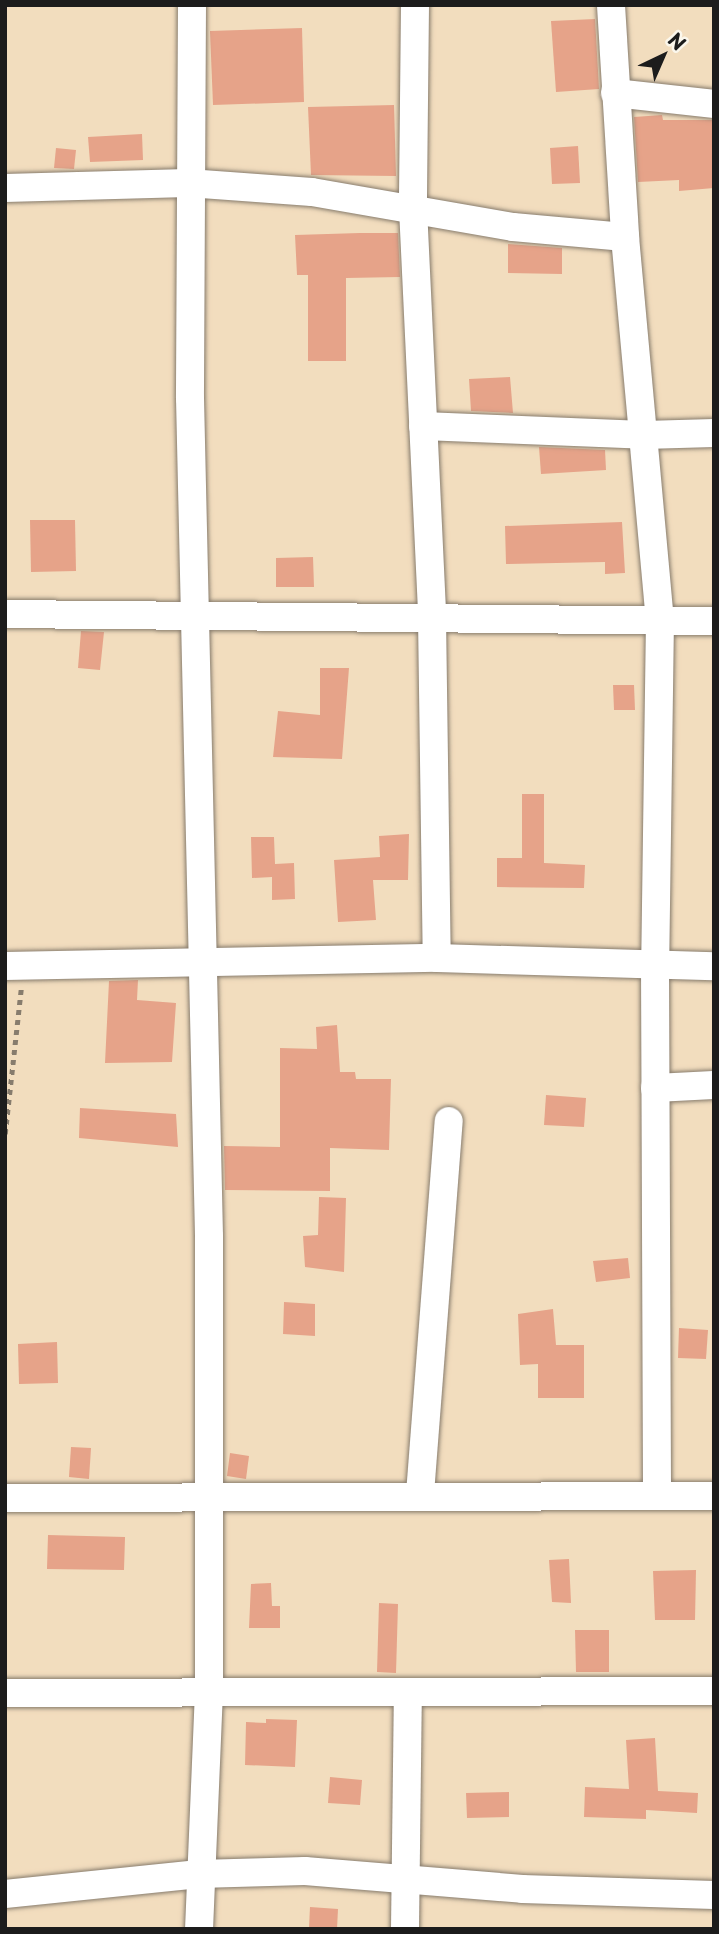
<!DOCTYPE html>
<style>
body{margin:0}
#map{position:relative;width:719px;height:1934px;overflow:hidden;background:#f2ddbe;font-family:"Playpen Sans",sans-serif}
div>[style]{position:absolute}
[style*='--x']{left:calc(var(--x)*1px);top:calc(var(--y)*1px);width:calc(var(--w)*1px);rotate:calc(var(--a)*1deg)}
.building>*{inset:0;background:#e6a389}
.path>*{height:4.5px;margin-top:-2.25px;transform-origin:0;background:repeating-linear-gradient(90deg,#877c6d 0 5px,transparent 0 10px)}
.roads{filter:drop-shadow(0 0 2px #877c6d) drop-shadow(0 0 2px #877c6d)}
.street>*{height:28px;margin:-14px;padding:0 14px;transform-origin:14px;border-radius:14px;background:#fff}
span{translate:-50% -50%;white-space:nowrap;text-align:center;line-height:1.15;-webkit-text-stroke:5px #fbf7ec;paint-order:stroke}
.frame{position:absolute;inset:0;border:7px solid #1c1c1c;pointer-events:none}
.north{position:absolute;left:628px;top:21px;width:70px;height:70px;-webkit-text-stroke:5px #fbf7ec;paint-order:stroke;rotate:44deg;font-size:19px;font-weight:700;line-height:28px;text-align:center;color:#1c1c1c}
.north::after{content:'';display:block;margin:auto;width:24px;height:32px;background:#1c1c1c;clip-path:polygon(50% 0,100% 100%,50% 72%,0 100%)}
</style>
<div id="map">
<div class="building">
<div style="clip-path:polygon(595px 19px,599px 89px,556px 92px,551px 21px)"></div>
<div style="clip-path:polygon(302px 28px,304px 102px,213px 105px,210px 31px)"></div>
<div style="clip-path:polygon(394px 105px,396px 176px,311px 175px,308px 107px)"></div>
<div style="clip-path:polygon(662px 115px,663px 120px,714px 120px,714px 188px,679px 191px,679px 180px,638px 182px,634px 117px)"></div>
<div style="clip-path:polygon(142px 134px,143px 160px,90px 162px,88px 137px)"></div>
<div style="clip-path:polygon(578px 146px,580px 183px,552px 184px,550px 148px)"></div>
<div style="clip-path:polygon(56px 148px,76px 150px,74px 169px,54px 168px)"></div>
<div style="clip-path:polygon(360px 233px,398px 233px,400px 277px,346px 278px,346px 361px,308px 361px,308px 275px,297px 275px,295px 235px)"></div>
<div style="clip-path:polygon(508px 244px,562px 248px,562px 274px,508px 273px)"></div>
<div style="clip-path:polygon(510px 377px,513px 413px,471px 411px,469px 379px)"></div>
<div style="clip-path:polygon(539px 447px,605px 450px,606px 470px,541px 474px)"></div>
<div style="clip-path:polygon(30px 520px,75px 520px,76px 571px,31px 572px)"></div>
<div style="clip-path:polygon(622px 522px,625px 573px,605px 574px,605px 562px,506px 564px,505px 526px)"></div>
<div style="clip-path:polygon(313px 557px,314px 587px,276px 587px,276px 558px)"></div>
<div style="clip-path:polygon(81px 631px,104px 632px,100px 670px,78px 668px)"></div>
<div style="clip-path:polygon(320px 668px,349px 668px,342px 759px,273px 757px,278px 711px,320px 715px)"></div>
<div style="clip-path:polygon(613px 685px,634px 685px,635px 710px,614px 710px)"></div>
<div style="clip-path:polygon(522px 794px,544px 794px,544px 863px,585px 865px,584px 888px,497px 887px,497px 858px,522px 858px)"></div>
<div style="clip-path:polygon(409px 834px,408px 880px,373px 880px,376px 920px,338px 922px,334px 860px,380px 857px,379px 836px)"></div>
<div style="clip-path:polygon(251px 837px,274px 837px,275px 864px,294px 863px,295px 899px,272px 900px,272px 877px,252px 878px)"></div>
<div style="clip-path:polygon(138px 980px,137px 1000px,176px 1003px,172px 1062px,105px 1063px,109px 981px)"></div>
<div style="clip-path:polygon(337px 1025px,340px 1072px,355px 1072px,356px 1079px,391px 1079px,389px 1150px,330px 1148px,330px 1191px,225px 1190px,224px 1146px,280px 1147px,280px 1048px,317px 1049px,316px 1027px)"></div>
<div style="clip-path:polygon(546px 1095px,586px 1098px,584px 1127px,544px 1125px)"></div>
<div style="clip-path:polygon(80px 1108px,176px 1114px,178px 1147px,79px 1138px)"></div>
<div style="clip-path:polygon(319px 1197px,346px 1198px,344px 1272px,305px 1267px,303px 1236px,318px 1235px)"></div>
<div style="clip-path:polygon(628px 1258px,630px 1278px,596px 1282px,593px 1261px)"></div>
<div style="clip-path:polygon(284px 1302px,315px 1304px,315px 1336px,283px 1334px)"></div>
<div style="clip-path:polygon(553px 1309px,556px 1345px,584px 1345px,584px 1398px,538px 1398px,538px 1364px,520px 1365px,518px 1314px)"></div>
<div style="clip-path:polygon(679px 1328px,708px 1330px,706px 1359px,678px 1358px)"></div>
<div style="clip-path:polygon(57px 1342px,58px 1383px,19px 1384px,18px 1344px)"></div>
<div style="clip-path:polygon(71px 1447px,91px 1448px,89px 1479px,69px 1477px)"></div>
<div style="clip-path:polygon(230px 1453px,249px 1456px,246px 1479px,227px 1476px)"></div>
<div style="clip-path:polygon(48px 1535px,125px 1537px,124px 1570px,47px 1569px)"></div>
<div style="clip-path:polygon(569px 1559px,571px 1603px,552px 1602px,549px 1560px)"></div>
<div style="clip-path:polygon(696px 1570px,695px 1620px,655px 1620px,653px 1571px)"></div>
<div style="clip-path:polygon(271px 1583px,272px 1606px,280px 1606px,280px 1628px,249px 1628px,251px 1584px)"></div>
<div style="clip-path:polygon(379px 1603px,398px 1604px,396px 1673px,377px 1672px)"></div>
<div style="clip-path:polygon(575px 1630px,609px 1630px,609px 1672px,576px 1672px)"></div>
<div style="clip-path:polygon(266px 1719px,297px 1720px,295px 1767px,245px 1765px,246px 1722px,266px 1723px)"></div>
<div style="clip-path:polygon(655px 1738px,658px 1791px,698px 1793px,697px 1813px,646px 1810px,646px 1819px,584px 1817px,585px 1787px,629px 1789px,626px 1740px)"></div>
<div style="clip-path:polygon(330px 1777px,362px 1780px,360px 1805px,328px 1803px)"></div>
<div style="clip-path:polygon(509px 1792px,509px 1817px,467px 1818px,466px 1793px)"></div>
<div style="clip-path:polygon(310px 1907px,338px 1909px,337px 1929px,309px 1928px)"></div>
</div>
<div class="path">
<div style="--x:5;--y:1134;--w:146;--a:-83.7"></div>
</div>
<div class="roads">
<div class="street">
<div style="--x:192;--y:5;--w:393;--a:90.3"></div>
<div style="--x:190;--y:398;--w:839;--a:88.7"></div>
<div style="--x:209;--y:1237;--w:454;--a:90"></div>
<div style="--x:209;--y:1691;--w:238;--a:92.4"></div>
<div style="--x:415;--y:5;--w:203;--a:90.6"></div>
<div style="--x:413;--y:208;--w:409;--a:87.3"></div>
<div style="--x:432;--y:617;--w:341;--a:89.2"></div>
<div style="--x:611;--y:5;--w:232;--a:86.5"></div>
<div style="--x:625;--y:237;--w:384;--a:84.8"></div>
<div style="--x:660;--y:619;--w:346;--a:90.8"></div>
<div style="--x:655;--y:965;--w:531;--a:89.78"></div>
<div style="--x:615;--y:93;--w:100;--a:6.3"></div>
<div style="--x:5;--y:188;--w:183;--a:-1.6"></div>
<div style="--x:188;--y:183;--w:124;--a:4.2"></div>
<div style="--x:312;--y:192;--w:204;--a:9.9"></div>
<div style="--x:513;--y:227;--w:112;--a:5.1"></div>
<div style="--x:423;--y:426;--w:221;--a:2.3"></div>
<div style="--x:644;--y:435;--w:70;--a:-1.6"></div>
<div style="--x:5;--y:614;--w:709;--a:0.57"></div>
<div style="--x:5;--y:966;--w:432;--a:-1.1"></div>
<div style="--x:437;--y:958;--w:277;--a:1.7"></div>
<div style="--x:655;--y:1088;--w:59;--a:-2.9"></div>
<div style="--x:420;--y:1494;--w:374;--a:-85.6"></div>
<div style="--x:5;--y:1498;--w:709;--a:-0.16"></div>
<div style="--x:5;--y:1693;--w:709;--a:-0.16"></div>
<div style="--x:5;--y:1894;--w:195;--a:-5.9"></div>
<div style="--x:199;--y:1874;--w:106;--a:-1.6"></div>
<div style="--x:305;--y:1871;--w:218;--a:4.7"></div>
<div style="--x:522;--y:1889;--w:192;--a:1.8"></div>
<div style="--x:405;--y:1929;--w:235;--a:-89.3"></div>
</div>
</div>
<div class="frame"></div>
<div class="north">N</div>
</div>
